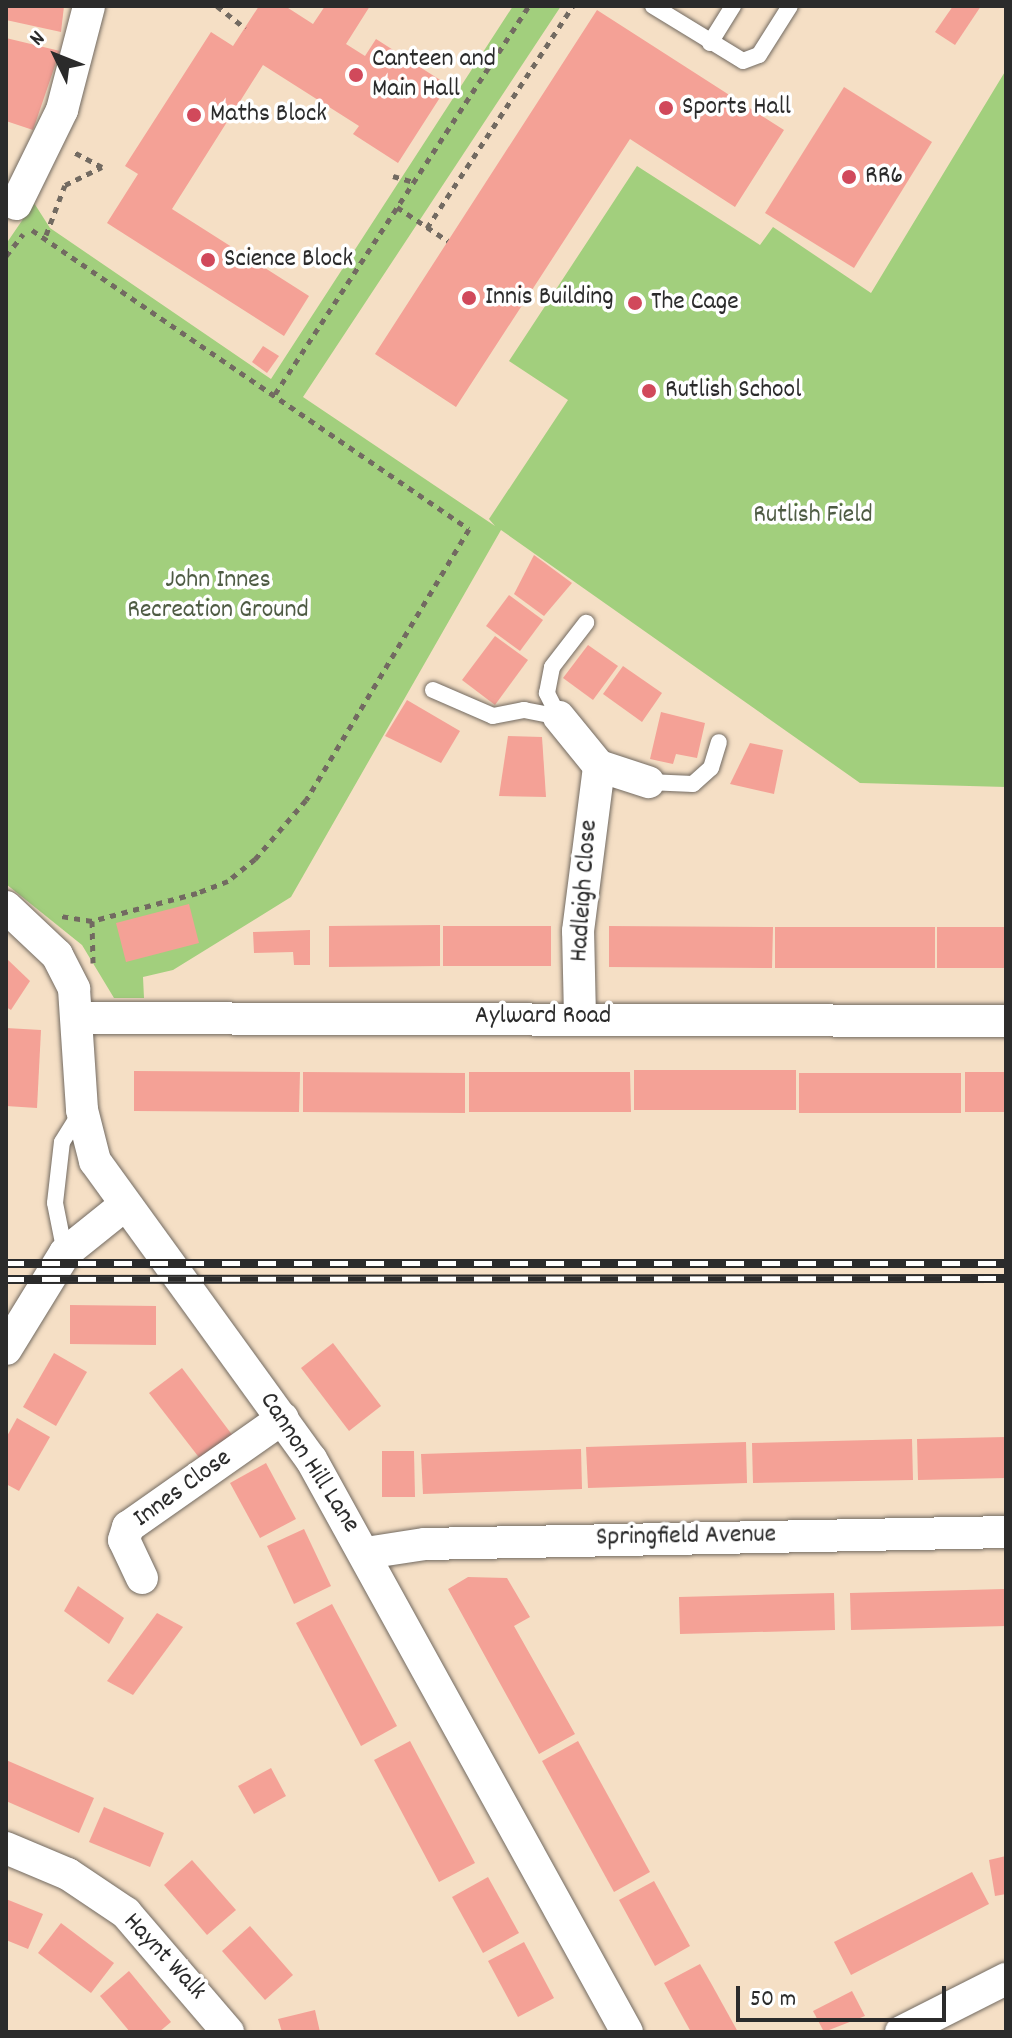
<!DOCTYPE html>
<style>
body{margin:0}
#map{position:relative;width:1012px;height:2038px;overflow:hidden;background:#f5dfc5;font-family:Dekko,sans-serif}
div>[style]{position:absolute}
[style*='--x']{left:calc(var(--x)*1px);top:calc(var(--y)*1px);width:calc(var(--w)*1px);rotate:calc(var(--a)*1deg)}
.green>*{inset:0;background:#a2cf7d}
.building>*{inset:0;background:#f4a196}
.path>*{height:5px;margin-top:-2.5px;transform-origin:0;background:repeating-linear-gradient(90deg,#726a61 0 6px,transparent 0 12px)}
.roads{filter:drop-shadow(0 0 2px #726a61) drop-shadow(0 0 2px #726a61)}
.service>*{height:16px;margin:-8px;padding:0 8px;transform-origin:8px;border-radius:8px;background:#fff}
.minor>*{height:32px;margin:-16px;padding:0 16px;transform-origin:16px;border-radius:16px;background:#fff}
.rail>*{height:9px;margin-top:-4.5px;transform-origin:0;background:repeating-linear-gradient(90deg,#fff 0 18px,#2b2b2b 0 36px);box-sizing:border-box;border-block:2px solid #2b2b2b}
.dots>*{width:22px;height:22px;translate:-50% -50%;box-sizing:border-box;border:4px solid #fff;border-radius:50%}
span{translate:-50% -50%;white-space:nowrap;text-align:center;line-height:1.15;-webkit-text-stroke:7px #fff;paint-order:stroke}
.poi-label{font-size:26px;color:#2b2b2b}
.left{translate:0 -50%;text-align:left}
.park-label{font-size:26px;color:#4f5c44}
.street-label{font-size:26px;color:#2b2b2b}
.frame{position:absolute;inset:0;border:8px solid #2b2b2b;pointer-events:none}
.north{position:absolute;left:16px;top:16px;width:80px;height:80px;-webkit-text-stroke:6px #fff;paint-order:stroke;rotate:313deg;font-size:22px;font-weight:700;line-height:32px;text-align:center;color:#2b2b2b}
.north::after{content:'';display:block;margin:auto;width:28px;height:36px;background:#2b2b2b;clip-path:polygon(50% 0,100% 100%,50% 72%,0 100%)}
.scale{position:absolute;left:736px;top:1986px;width:210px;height:36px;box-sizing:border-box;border:4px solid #2b2b2b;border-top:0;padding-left:10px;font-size:24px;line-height:28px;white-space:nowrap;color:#2b2b2b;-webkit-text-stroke:6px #fff;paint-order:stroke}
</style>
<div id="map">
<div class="green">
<div style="clip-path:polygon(513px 6px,561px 6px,303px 397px,495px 526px,489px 519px,568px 400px,509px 361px,637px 166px,760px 245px,773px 227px,871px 293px,1006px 70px,1006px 787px,860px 783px,501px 530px,291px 897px,173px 970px,143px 977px,144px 998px,114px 998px,82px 945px,6px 884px,6px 244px,34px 203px,50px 228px,271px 379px)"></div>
</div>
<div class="building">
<div style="clip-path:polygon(6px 6px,64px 6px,61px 32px,6px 20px)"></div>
<div style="clip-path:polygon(259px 6px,285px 6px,313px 24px,325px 6px,370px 6px,346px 44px,365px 56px,376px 39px,448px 85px,398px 163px,353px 134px,359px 126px,263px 65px,172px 209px,309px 296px,284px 336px,107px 223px,138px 174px,125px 166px,211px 32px,233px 46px)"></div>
<div style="clip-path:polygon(953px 6px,981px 6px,955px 45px,935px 32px)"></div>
<div style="clip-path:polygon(597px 10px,784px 130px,735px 207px,630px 139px,456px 407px,375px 354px)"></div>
<div style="clip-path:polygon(6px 38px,60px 51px,33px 130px,6px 121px)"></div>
<div style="clip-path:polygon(844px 87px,932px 142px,854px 268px,765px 213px)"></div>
<div style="clip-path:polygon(263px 346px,279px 356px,267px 373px,252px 362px)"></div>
<div style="clip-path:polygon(534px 555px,572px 583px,544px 616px,514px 594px)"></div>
<div style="clip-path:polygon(509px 595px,543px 620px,520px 651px,486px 626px)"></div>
<div style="clip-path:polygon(495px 636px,528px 660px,495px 705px,462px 680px)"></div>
<div style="clip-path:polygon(588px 645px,618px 666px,593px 700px,563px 678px)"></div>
<div style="clip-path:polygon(623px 666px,662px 693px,642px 722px,603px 694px)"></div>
<div style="clip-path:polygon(407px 700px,460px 731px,441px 763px,385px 736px)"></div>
<div style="clip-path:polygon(661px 712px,705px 723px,697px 758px,676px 754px,673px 764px,650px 759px)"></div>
<div style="clip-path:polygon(508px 736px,542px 737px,546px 797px,499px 796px)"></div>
<div style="clip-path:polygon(750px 743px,783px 750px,774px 794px,730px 784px)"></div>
<div style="clip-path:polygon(189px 904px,199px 943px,126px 962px,116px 923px)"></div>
<div style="clip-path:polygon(440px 925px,440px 966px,329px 967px,329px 926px)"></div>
<div style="clip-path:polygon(443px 926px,551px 926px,551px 966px,443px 966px)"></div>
<div style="clip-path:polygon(609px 926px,773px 927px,772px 968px,609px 967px)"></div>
<div style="clip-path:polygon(775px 927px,935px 927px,935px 968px,775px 968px)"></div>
<div style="clip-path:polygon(937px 927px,1006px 927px,1006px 968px,937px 968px)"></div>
<div style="clip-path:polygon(310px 930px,310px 965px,294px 965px,293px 952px,254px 953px,253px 932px)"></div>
<div style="clip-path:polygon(6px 958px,30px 981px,11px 1010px,6px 1007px)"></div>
<div style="clip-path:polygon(6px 1028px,41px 1030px,37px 1108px,6px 1106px)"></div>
<div style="clip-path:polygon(634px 1070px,796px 1070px,796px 1110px,634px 1110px)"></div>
<div style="clip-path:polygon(134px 1071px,300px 1072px,299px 1112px,134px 1111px)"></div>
<div style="clip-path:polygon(303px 1072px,465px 1073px,465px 1113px,303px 1112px)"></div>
<div style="clip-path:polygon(469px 1072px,630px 1072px,631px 1112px,469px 1112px)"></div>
<div style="clip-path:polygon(965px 1072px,1006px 1072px,1006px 1112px,965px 1112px)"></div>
<div style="clip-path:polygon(799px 1073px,961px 1073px,961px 1113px,799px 1113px)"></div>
<div style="clip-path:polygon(70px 1305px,156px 1306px,156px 1345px,70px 1344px)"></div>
<div style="clip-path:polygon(333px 1343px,381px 1406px,349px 1431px,301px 1368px)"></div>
<div style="clip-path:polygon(54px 1353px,87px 1372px,56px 1426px,23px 1407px)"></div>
<div style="clip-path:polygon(182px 1368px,233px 1436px,201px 1460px,149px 1393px)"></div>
<div style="clip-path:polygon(17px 1418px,50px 1437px,19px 1491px,6px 1484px,6px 1438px)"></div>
<div style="clip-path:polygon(1006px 1437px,1006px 1478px,918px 1480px,917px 1439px)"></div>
<div style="clip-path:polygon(912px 1439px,913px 1480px,753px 1483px,752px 1443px)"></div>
<div style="clip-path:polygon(746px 1442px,747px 1483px,588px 1488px,586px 1447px)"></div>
<div style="clip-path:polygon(581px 1449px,582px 1489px,423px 1494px,421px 1454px)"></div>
<div style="clip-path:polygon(382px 1451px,414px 1451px,415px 1497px,382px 1497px)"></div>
<div style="clip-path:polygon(266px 1463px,296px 1519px,260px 1538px,230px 1483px)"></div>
<div style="clip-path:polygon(304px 1529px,331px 1586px,294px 1604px,267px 1546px)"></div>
<div style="clip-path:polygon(468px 1577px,507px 1578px,530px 1617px,514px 1626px,575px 1734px,539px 1754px,448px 1589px)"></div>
<div style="clip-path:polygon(78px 1586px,124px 1618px,109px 1644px,64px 1611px)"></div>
<div style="clip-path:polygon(1005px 1589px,1006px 1626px,851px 1630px,850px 1593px)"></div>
<div style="clip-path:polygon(834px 1593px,835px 1630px,680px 1634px,679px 1597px)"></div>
<div style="clip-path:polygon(332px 1604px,397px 1726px,361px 1746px,296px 1623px)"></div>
<div style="clip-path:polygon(157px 1613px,183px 1627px,133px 1695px,107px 1681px)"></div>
<div style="clip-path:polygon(410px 1741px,475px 1863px,439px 1882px,374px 1760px)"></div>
<div style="clip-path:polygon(578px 1741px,650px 1872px,614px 1892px,542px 1761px)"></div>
<div style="clip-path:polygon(6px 1760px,94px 1798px,79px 1833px,6px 1801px)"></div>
<div style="clip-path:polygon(271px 1768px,286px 1796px,254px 1814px,238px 1786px)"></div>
<div style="clip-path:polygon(104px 1807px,164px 1833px,150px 1867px,89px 1842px)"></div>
<div style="clip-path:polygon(1006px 1856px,1006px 1894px,995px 1896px,989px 1860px)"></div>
<div style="clip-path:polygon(192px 1860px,236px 1910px,207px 1935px,164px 1885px)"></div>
<div style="clip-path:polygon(972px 1872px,989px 1904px,851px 1975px,834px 1942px)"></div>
<div style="clip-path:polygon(488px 1877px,519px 1933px,483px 1953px,452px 1897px)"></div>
<div style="clip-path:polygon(654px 1881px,690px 1946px,655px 1966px,619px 1900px)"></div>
<div style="clip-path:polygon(6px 1899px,43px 1914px,28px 1949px,6px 1940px)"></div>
<div style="clip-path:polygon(61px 1923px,114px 1963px,91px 1993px,38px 1953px)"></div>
<div style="clip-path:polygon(250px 1926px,293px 1975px,265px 2000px,222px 1951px)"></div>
<div style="clip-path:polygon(524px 1942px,554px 1998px,518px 2017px,488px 1961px)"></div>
<div style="clip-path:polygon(700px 1964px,712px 1985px,738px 2032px,691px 2032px,676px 2005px,664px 1983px)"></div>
<div style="clip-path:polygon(129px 1971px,171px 2022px,159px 2032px,130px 2032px,100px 1996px)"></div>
<div style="clip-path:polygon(852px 1991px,865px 2016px,824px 2032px,813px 2011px)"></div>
<div style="clip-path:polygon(315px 2010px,320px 2032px,282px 2032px,278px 2019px)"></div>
</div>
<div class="path">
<div style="--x:217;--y:6;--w:36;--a:38"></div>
<div style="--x:393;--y:176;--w:22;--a:16"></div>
<div style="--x:397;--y:207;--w:61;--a:33.7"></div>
<div style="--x:427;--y:228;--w:266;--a:-56.7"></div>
<div style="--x:32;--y:230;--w:529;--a:34.38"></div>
<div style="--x:469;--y:529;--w:316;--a:121"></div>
<div style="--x:306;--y:800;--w:78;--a:130.8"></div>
<div style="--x:255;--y:859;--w:35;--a:141"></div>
<div style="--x:228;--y:881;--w:33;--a:159"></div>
<div style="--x:197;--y:893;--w:109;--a:165.1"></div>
<div style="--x:92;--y:921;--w:31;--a:-171"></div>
<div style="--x:46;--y:235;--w:53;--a:-69.2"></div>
<div style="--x:65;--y:185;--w:41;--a:-25.9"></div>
<div style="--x:102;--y:167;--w:34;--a:-152"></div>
<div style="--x:6;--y:256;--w:28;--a:-52"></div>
<div style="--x:275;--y:394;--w:464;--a:-56.8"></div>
<div style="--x:92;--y:921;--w:42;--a:88.6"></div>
</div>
<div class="roads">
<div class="service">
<div style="--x:653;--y:6;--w:105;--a:31.4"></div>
<div style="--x:743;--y:61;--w:17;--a:-21"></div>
<div style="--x:759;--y:55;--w:58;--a:-57.7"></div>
<div style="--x:710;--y:43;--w:44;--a:-58.1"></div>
<div style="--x:433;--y:690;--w:65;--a:23.4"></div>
<div style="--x:493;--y:716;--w:32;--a:-11"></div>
<div style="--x:524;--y:710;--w:36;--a:11"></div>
<div style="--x:559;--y:717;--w:27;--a:-117"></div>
<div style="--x:547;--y:693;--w:26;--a:-79"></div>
<div style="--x:552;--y:667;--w:56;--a:-52.3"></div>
<div style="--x:648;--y:782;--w:45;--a:2.5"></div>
<div style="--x:693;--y:784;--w:24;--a:-42"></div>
<div style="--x:711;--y:768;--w:27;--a:-73"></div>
<div style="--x:65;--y:1253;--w:51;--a:-101.3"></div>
<div style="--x:55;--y:1203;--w:61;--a:-83.5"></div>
<div style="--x:62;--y:1142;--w:34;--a:-58"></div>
</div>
<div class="minor">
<div style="--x:16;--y:204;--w:105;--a:-63.9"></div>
<div style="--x:62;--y:110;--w:107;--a:-75.4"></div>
<div style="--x:559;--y:717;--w:63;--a:50.8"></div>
<div style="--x:599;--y:766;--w:52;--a:18.1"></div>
<div style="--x:6;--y:907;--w:70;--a:43.3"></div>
<div style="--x:57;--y:955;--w:38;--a:63"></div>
<div style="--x:74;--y:989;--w:121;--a:86.2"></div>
<div style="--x:82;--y:1110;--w:53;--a:75.7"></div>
<div style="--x:95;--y:1161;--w:368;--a:54.1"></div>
<div style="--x:311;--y:1459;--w:654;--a:61.12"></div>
<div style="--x:580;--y:1017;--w:86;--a:-91.3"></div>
<div style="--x:578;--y:931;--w:166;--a:-82.7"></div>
<div style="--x:79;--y:1018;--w:927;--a:0.19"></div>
<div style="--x:6;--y:1349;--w:113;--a:-58.4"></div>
<div style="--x:65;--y:1253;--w:77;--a:-38.7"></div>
<div style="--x:366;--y:1553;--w:60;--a:-8.7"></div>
<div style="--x:425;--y:1544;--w:581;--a:-1.18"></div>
<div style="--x:142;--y:1578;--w:42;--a:-115.3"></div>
<div style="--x:124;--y:1540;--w:14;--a:-73"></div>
<div style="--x:128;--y:1527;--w:189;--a:-35.1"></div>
<div style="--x:6;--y:1848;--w:67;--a:22.8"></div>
<div style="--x:68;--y:1874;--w:70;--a:33.9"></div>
<div style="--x:126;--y:1913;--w:157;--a:49.4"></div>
<div style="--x:901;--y:2032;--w:118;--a:-26.8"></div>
</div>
</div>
<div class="rail">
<div style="--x:6;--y:1263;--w:1000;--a:0"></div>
<div style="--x:6;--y:1279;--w:1000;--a:-0.06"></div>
</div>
<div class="dots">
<div style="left:356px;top:75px;background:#d1495b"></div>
<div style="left:666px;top:108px;background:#d1495b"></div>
<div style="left:194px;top:115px;background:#d1495b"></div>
<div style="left:849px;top:177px;background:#d1495b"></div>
<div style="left:208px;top:260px;background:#d1495b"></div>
<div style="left:469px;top:298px;background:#d1495b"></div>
<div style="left:635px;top:303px;background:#d1495b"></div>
<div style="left:649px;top:391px;background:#d1495b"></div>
</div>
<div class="poi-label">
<span class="left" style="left:372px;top:75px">Canteen and<br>Main Hall</span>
<span class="left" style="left:682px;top:108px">Sports Hall</span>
<span class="left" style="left:210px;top:115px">Maths Block</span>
<span class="left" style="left:865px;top:177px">RR6</span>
<span class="left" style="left:224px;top:260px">Science Block</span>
<span class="left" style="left:485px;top:298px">Innis Building</span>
<span class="left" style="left:651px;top:303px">The Cage</span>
<span class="left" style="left:665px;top:391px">Rutlish School</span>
</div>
<div class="park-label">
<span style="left:813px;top:516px">Rutlish Field</span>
<span style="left:218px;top:596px">John Innes<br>Recreation Ground</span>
</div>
<div class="street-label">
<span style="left:585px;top:891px;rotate:-86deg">Hadleigh Close</span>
<span style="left:543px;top:1017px">Aylward Road</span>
<span style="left:309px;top:1463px;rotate:57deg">Cannon Hill Lane</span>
<span style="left:183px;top:1489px;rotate:-36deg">Innes Close</span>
<span style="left:686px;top:1537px;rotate:-1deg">Springfield Avenue</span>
<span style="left:164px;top:1957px;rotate:47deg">Haynt Walk</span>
</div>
<div class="frame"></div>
<div class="north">N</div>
<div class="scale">50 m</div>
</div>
